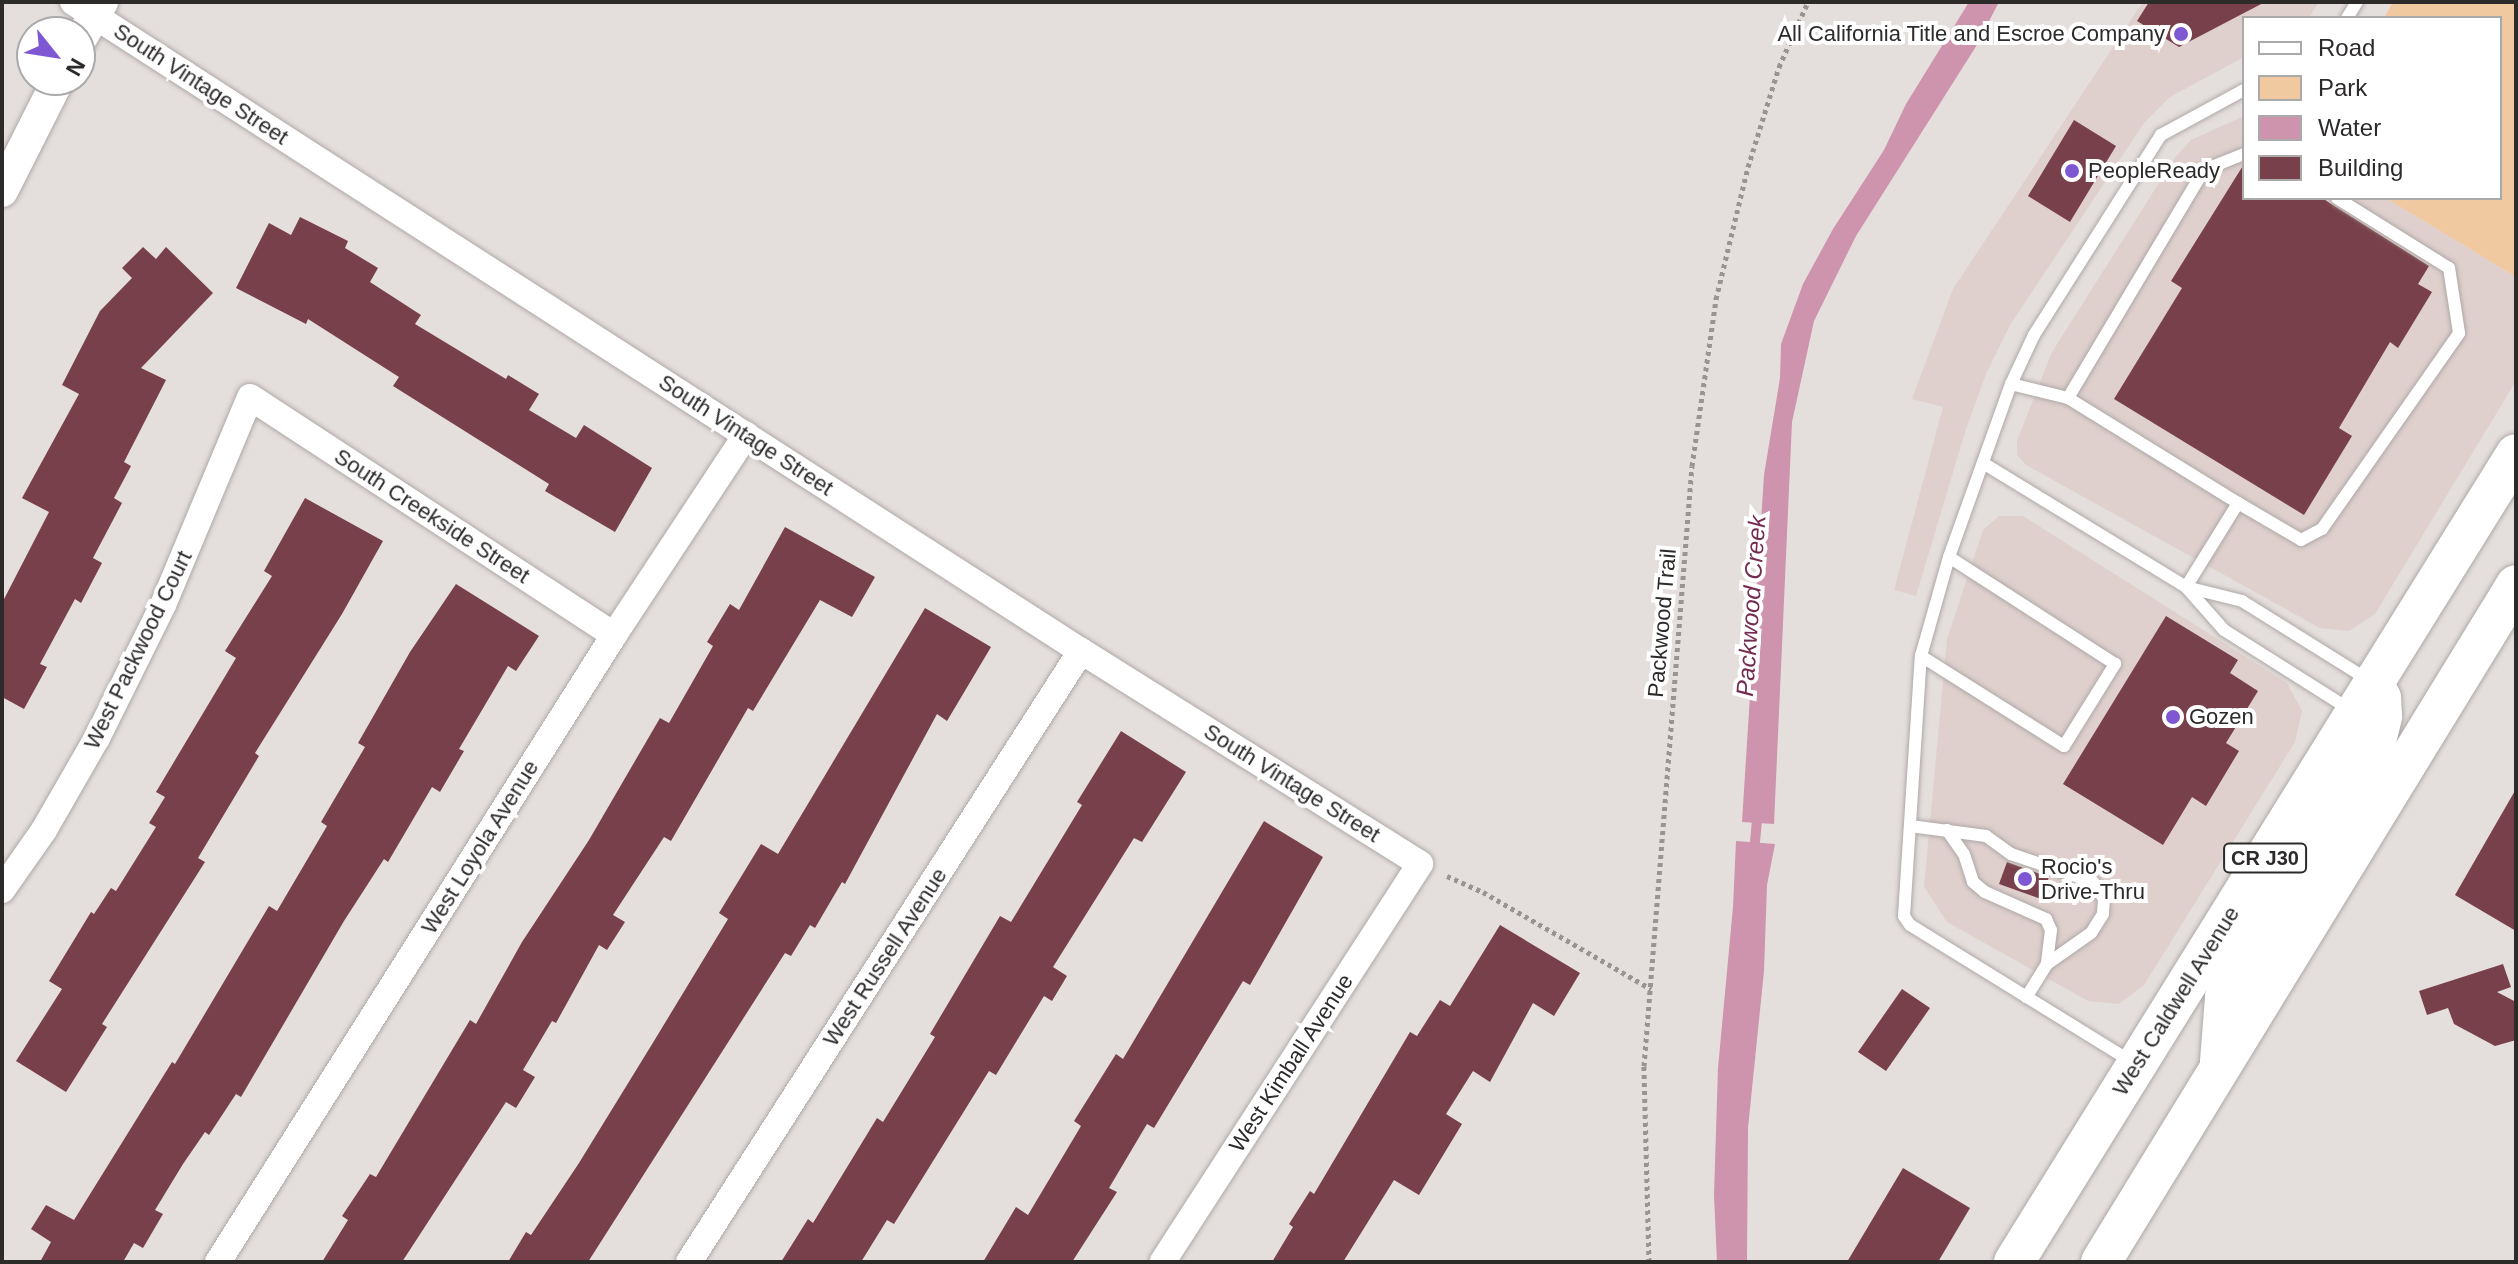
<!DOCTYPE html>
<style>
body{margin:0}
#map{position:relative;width:2518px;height:1264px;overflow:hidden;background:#e4dedc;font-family:Arial,sans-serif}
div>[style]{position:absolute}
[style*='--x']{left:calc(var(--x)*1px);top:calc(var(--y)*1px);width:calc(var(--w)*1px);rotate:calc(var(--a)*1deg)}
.built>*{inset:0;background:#dfd0cd}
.green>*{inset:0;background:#f1c9a1}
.water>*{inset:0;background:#ce93ad}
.stream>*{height:10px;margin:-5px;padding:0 5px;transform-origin:5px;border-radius:5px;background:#ce93ad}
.building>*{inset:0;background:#78404a}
.path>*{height:5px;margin-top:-2.5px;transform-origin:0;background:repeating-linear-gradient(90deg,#989493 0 4px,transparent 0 8px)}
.roads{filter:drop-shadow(0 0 2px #aea8a7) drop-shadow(0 0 2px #aea8a7)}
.service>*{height:12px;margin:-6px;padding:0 6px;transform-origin:6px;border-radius:6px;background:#fff}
.minor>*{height:26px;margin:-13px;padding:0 13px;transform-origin:13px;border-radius:13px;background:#fff}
.tertiary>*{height:32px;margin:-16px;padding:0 16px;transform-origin:16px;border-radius:16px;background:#fff}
.primary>*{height:40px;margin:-20px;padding:0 20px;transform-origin:20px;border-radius:20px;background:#fff}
.dots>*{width:22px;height:22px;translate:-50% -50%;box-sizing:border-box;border:4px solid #fff;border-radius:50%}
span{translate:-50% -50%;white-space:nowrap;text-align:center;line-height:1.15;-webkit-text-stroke:8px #fff;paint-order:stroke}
.shield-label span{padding:2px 6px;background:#fff;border:2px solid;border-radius:6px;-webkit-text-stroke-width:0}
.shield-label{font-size:20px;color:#2d2a2a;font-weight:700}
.poi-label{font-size:22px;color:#2d2a2a}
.right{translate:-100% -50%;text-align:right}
.left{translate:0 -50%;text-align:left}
.street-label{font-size:22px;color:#2d2a2a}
.water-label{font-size:24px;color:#732c50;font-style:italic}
.frame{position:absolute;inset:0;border:4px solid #2d2a2a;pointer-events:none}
.legend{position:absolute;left:2242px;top:16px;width:260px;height:184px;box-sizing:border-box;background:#fff;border:2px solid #abaaaa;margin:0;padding:10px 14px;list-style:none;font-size:24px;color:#2d2a2a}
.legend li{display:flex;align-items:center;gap:16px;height:40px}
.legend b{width:40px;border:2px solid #abaaaa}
.north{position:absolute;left:16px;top:16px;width:80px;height:80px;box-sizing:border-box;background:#fff;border:2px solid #abaaaa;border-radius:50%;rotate:120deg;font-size:22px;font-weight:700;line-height:32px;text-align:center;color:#2d2a2a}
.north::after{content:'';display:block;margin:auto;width:28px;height:36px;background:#7e58d2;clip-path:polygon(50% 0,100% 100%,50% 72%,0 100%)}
</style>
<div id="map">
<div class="built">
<div style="clip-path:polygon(2143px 2px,2319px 2px,2309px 18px,2244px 18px,2244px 57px,2170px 97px,2144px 123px,2010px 325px,1986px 374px,1966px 429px,1916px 596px,1894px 590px,1943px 407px,1912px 399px,1953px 289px)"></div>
<div style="clip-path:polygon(2244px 116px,2244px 198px,2386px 198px,2516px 277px,2516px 381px,2375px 614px,2349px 631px,2320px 628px,2026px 465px,2017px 455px,2017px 441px,2052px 352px,2176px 156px,2191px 140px)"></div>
<div style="clip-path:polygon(1999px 516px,2023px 516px,2287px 683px,2302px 711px,2295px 742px,2144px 985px,2119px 1004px,2088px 1001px,1947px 922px,1924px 887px,1947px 639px,1983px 530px)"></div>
</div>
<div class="green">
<div style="clip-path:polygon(2393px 2px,2516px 2px,2516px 277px,2386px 198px,2500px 198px,2500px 18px,2384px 18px)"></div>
</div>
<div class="water">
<div style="clip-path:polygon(1969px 2px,1999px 2px,1975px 48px,1856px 236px,1814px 321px,1792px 422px,1774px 824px,1742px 822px,1764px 475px,1780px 378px,1781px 344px,1803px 284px,1833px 229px,1884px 150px,1906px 104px)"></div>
<div style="clip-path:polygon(1736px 841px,1775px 844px,1767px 885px,1764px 971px,1748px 1128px,1747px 1262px,1717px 1262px,1714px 1195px,1718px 1068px,1733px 907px)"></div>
</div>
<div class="stream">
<div style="--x:1754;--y:853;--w:44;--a:-84.8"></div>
</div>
<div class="building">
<div style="clip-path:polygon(2149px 2px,2265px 2px,2179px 47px,2137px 21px)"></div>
<div style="clip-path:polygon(2074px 120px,2116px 146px,2070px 222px,2028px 196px)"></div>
<div style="clip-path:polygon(2244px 164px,2244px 198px,2322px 198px,2429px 266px,2418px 284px,2432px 292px,2398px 348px,2390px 342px,2339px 428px,2352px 436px,2304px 515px,2114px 399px,2182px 288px,2171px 281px)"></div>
<div style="clip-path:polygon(300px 217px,348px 241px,345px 248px,378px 268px,370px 282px,421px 315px,415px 324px,506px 379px,508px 375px,539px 394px,529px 410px,576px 438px,584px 425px,652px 468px,615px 532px,545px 491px,549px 484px,393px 386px,399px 377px,308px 319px,306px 324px,236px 288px,269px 223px,291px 235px)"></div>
<div style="clip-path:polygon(143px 247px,156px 259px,166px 247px,213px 293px,141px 368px,166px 380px,124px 462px,131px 466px,114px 498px,122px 503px,93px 558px,102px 563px,81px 603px,75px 599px,40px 664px,47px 667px,24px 709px,2px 697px,2px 603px,49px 512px,22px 498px,79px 394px,62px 385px,100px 311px,132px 278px,122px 268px)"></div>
<div style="clip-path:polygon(305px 498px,383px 541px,342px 614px,255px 753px,259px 756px,198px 858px,205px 862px,102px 1024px,107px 1027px,66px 1092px,16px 1061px,62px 989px,49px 981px,91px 912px,94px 914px,111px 888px,116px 891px,156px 827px,149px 823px,165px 797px,156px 792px,236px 658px,225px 651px,272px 576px,264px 571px)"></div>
<div style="clip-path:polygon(785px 527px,875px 577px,852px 617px,820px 600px,753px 711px,748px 708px,671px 841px,664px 837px,613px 915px,625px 922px,607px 950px,599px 945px,556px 1023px,552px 1021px,523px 1070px,535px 1077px,516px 1108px,506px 1102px,402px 1262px,322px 1262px,348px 1220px,342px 1216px,370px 1174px,376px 1177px,470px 1020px,476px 1024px,522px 942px,589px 840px,660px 718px,669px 723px,713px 646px,707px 642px,730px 604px,739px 610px)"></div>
<div style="clip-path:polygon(456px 584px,539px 636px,516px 671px,508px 666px,459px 749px,464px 751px,440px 792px,432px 787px,388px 862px,384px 859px,344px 921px,241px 1097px,236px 1094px,209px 1135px,205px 1132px,183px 1164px,155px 1210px,163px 1214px,143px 1248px,134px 1243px,123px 1262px,40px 1262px,51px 1242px,31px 1229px,46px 1205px,74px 1220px,172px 1062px,175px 1064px,269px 906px,277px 911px,327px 826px,321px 822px,365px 747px,358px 743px,410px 652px)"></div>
<div style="clip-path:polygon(925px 608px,991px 647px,947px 721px,937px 714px,845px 884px,842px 882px,815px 928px,810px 925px,791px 956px,785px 953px,588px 1262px,508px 1262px,526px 1232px,531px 1235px,579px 1163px,654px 1041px,728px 919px,719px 913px,761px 844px,778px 854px)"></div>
<div style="clip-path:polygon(2166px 616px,2238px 660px,2230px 673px,2258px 691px,2226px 743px,2239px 751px,2206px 806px,2192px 797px,2163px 845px,2063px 784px)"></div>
<div style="clip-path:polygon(1121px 731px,1186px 772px,1142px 842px,1134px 838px,1053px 967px,1067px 976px,1052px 1001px,1044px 996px,996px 1075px,989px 1071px,894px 1224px,887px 1220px,861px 1262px,781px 1262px,808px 1219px,813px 1223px,877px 1118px,883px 1122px,935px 1037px,930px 1034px,1000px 916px,1011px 922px,1082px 805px,1077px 802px)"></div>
<div style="clip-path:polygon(2516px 789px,2516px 931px,2455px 895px)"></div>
<div style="clip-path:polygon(1264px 821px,1323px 857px,1250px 985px,1243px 981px,1154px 1128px,1147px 1124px,1109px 1188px,1117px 1192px,1072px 1262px,983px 1262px,1016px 1207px,1028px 1215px,1081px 1126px,1074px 1121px,1116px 1054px,1123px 1059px)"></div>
<div style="clip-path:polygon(2007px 862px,2049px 877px,2041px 899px,1999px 884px)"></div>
<div style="clip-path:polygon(1500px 925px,1580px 973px,1554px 1016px,1533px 1003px,1490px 1082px,1473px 1071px,1446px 1114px,1462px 1124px,1419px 1195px,1394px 1180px,1343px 1262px,1272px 1262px,1293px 1227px,1289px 1224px,1310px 1191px,1314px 1194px,1410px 1032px,1417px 1036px,1440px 1000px,1450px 1006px)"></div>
<div style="clip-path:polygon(2503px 964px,2511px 987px,2497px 992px,2516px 1002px,2516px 1040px,2495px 1046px,2454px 1024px,2448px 1008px,2427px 1015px,2419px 991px)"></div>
<div style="clip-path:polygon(1902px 989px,1930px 1008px,1886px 1071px,1858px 1052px)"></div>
<div style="clip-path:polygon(1903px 1168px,1970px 1208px,1938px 1262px,1847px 1262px)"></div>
</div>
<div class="path">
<div style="--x:1447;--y:876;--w:39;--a:24"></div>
<div style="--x:1483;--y:892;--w:194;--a:30"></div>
<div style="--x:1649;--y:1262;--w:196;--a:-91.5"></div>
<div style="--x:1644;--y:1066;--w:602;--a:-85.43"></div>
<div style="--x:1692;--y:466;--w:169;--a:-81.8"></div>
<div style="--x:1716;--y:299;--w:136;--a:-76.4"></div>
<div style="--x:1748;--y:167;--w:105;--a:-72.8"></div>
<div style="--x:1779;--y:67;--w:71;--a:-66"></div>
</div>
<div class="roads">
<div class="service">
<div style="--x:2347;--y:18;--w:19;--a:-58"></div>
<div style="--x:2011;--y:384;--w:59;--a:13.8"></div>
<div style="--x:2068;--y:398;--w:265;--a:-59.2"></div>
<div style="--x:2204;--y:170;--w:43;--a:-21.8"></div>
<div style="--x:2068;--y:398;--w:200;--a:31.7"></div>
<div style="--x:1983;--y:463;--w:238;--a:31.4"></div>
<div style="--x:2186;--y:587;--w:57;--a:48.5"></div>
<div style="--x:2224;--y:630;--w:151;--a:32.3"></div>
<div style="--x:2186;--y:587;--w:99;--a:-58.2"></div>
<div style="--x:2238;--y:503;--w:73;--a:30.4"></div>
<div style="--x:2301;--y:540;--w:24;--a:-28"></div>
<div style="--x:2322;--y:529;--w:239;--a:-55"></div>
<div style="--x:2459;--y:333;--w:66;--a:-98.7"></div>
<div style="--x:2449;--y:268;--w:132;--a:-148"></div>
<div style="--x:2186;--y:587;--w:58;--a:14"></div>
<div style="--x:2242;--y:601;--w:151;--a:32"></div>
<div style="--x:1921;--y:656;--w:169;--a:32.2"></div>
<div style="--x:2064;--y:746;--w:97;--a:-58.1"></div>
<div style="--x:2115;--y:664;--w:197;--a:-147.2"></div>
<div style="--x:1910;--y:826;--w:77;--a:7.5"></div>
<div style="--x:1986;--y:836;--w:31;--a:36"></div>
<div style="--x:2011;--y:854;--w:87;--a:18.9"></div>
<div style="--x:2093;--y:882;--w:20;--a:57"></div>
<div style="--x:2104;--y:899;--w:15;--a:94"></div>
<div style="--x:2103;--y:914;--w:22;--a:122"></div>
<div style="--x:2091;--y:933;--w:54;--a:144.8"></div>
<div style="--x:1947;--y:830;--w:29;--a:55"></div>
<div style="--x:1964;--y:854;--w:29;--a:72"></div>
<div style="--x:1973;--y:882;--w:16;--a:40"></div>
<div style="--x:1985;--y:892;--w:67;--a:23.9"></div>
<div style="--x:2046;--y:919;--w:12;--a:66"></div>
<div style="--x:2051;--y:930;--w:34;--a:97"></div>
<div style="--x:2047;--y:964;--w:39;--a:122"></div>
<div style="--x:2132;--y:1062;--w:261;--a:-148.3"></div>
<div style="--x:1910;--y:925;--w:11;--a:-124"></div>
<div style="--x:1904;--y:916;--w:261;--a:-86.3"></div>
<div style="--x:1921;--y:656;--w:103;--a:-74.2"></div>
<div style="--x:1949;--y:557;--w:184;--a:-70.3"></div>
<div style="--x:2011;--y:384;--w:54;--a:-64.9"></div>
<div style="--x:2034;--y:335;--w:237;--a:-57.6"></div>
<div style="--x:2161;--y:135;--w:94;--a:-28.5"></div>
</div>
<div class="minor">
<div style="--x:73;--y:2;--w:1199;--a:32.78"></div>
<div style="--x:1081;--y:651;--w:400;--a:32.1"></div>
<div style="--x:1420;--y:864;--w:474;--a:122.9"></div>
<div style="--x:2;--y:890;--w:73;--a:-55"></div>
<div style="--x:44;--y:830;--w:106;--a:-60.1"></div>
<div style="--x:97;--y:738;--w:148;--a:-63.6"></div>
<div style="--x:163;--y:605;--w:225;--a:-67.3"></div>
<div style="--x:250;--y:397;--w:435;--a:33.2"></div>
<div style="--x:218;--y:1262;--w:742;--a:-57.72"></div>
<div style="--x:614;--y:635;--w:240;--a:-56.6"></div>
<div style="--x:689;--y:1262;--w:726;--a:-57.32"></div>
</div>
<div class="tertiary">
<div style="--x:80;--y:40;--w:44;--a:-59.9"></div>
<div style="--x:2;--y:191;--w:124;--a:-63.2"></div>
</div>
<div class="primary">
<div style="--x:2220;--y:1061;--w:64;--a:-85.5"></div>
<div style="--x:2225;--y:997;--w:285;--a:-58.8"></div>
<div style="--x:2373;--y:753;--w:38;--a:-76"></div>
<div style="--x:2382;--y:716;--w:18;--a:-93"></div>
<div style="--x:2381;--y:698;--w:18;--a:-117"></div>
<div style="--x:2014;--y:1262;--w:951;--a:-58.15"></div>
<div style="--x:2101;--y:1262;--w:794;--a:-58.49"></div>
</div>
</div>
<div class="dots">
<div style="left:2181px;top:34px;background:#7e58d2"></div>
<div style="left:2072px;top:171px;background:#7e58d2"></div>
<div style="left:2173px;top:717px;background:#7e58d2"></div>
<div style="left:2025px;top:879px;background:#7e58d2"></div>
</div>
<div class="shield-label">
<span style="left:2265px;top:858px">CR J30</span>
</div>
<div class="poi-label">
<span class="right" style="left:2165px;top:34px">All California Title and Escroe Company</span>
<span class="left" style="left:2088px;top:171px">PeopleReady</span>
<span class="left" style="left:2189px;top:717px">Gozen</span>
<span class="left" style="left:2041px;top:879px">Rocio's<br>Drive-Thru</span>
</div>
<div class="street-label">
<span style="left:201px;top:84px;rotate:33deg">South Vintage Street</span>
<span style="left:746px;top:435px;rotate:33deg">South Vintage Street</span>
<span style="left:432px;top:516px;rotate:33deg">South Creekside Street</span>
<span style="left:1662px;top:623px;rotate:-85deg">Packwood Trail</span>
<span style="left:138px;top:650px;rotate:-64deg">West Packwood Court</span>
<span style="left:1292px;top:783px;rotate:32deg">South Vintage Street</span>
<span style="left:480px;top:847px;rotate:-58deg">West Loyola Avenue</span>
<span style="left:885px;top:957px;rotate:-57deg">West Russell Avenue</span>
<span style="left:2176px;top:1001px;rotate:-58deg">West Caldwell Avenue</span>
<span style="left:1291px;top:1063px;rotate:-57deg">West Kimball Avenue</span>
</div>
<div class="water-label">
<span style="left:1751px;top:606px;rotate:-86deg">Packwood Creek</span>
</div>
<div class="frame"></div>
<ul class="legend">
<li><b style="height:10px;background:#fff"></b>Road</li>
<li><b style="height:22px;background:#f1c9a1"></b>Park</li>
<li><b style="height:22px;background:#ce93ad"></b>Water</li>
<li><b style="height:22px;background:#78404a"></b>Building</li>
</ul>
<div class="north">N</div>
</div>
